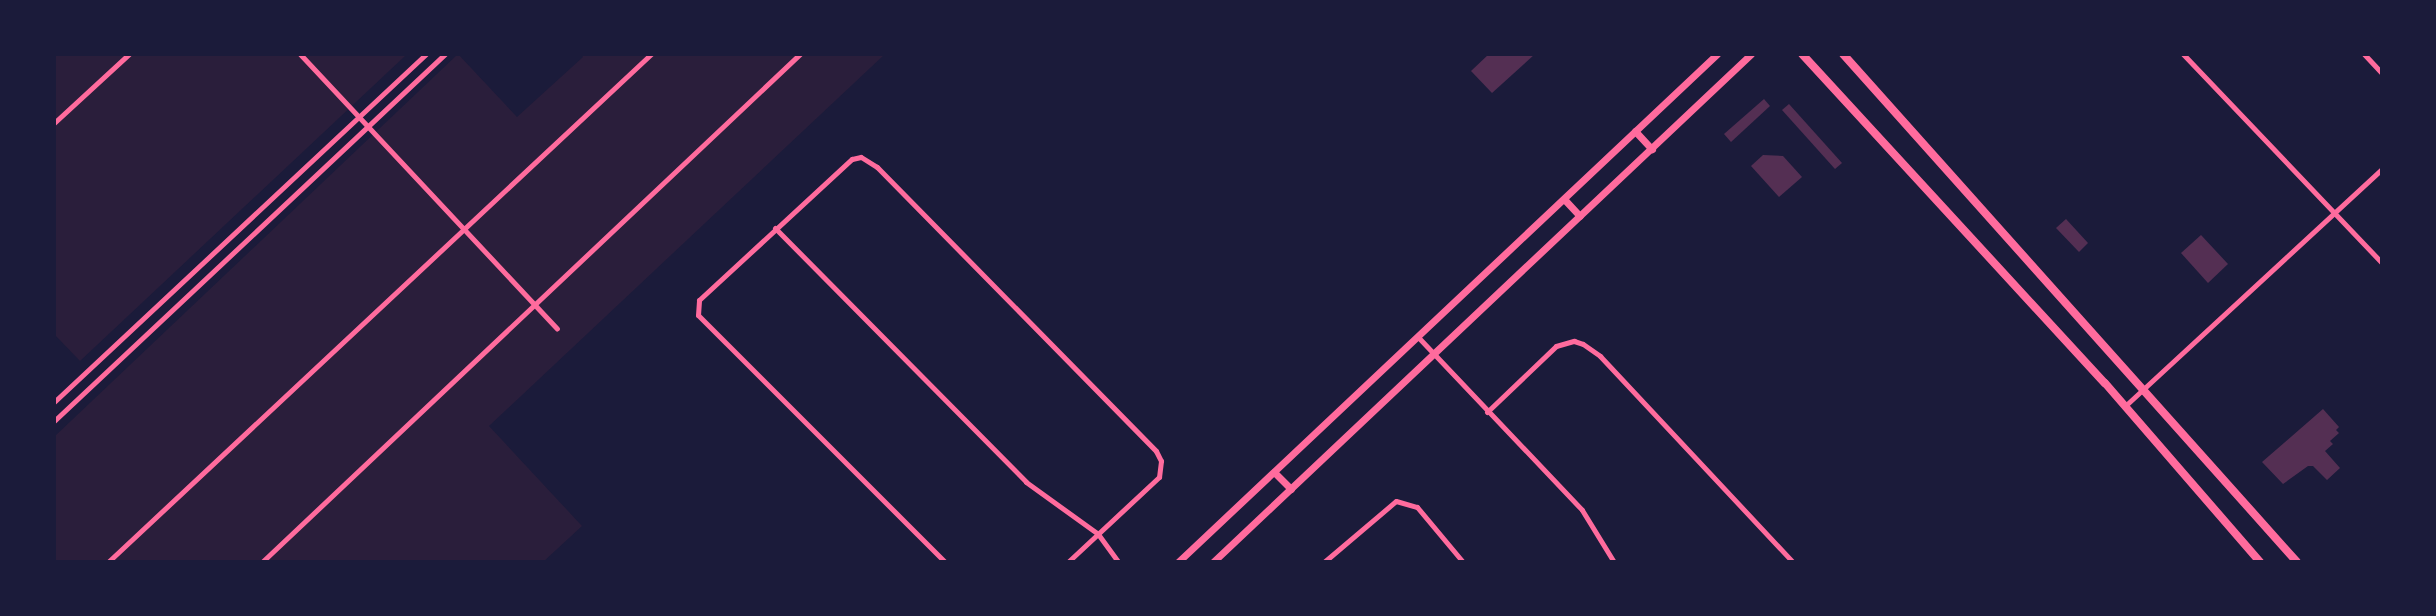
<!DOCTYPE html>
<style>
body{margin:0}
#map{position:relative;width:2436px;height:616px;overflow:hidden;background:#1b1b3a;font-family:"IBM Plex Serif",serif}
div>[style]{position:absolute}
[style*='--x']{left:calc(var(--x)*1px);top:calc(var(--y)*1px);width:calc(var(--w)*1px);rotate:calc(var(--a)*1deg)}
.green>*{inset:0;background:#2a1e3b}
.building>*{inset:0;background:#542f53}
.minor>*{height:5px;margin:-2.5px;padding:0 2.5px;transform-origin:2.5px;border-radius:2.5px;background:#ff6b9d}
.secondary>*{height:7px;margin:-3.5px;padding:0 3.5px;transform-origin:3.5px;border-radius:3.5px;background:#ff6b9d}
.primary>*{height:8px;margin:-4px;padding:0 4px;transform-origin:4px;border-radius:4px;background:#ff6b9d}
span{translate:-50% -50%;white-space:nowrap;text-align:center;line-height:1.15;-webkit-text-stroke:8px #1b1b3a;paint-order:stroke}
.frame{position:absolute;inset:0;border:56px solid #1b1b3a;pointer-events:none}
</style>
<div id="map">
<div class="green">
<div style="clip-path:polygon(54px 54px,403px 54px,405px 56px,80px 361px,54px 334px)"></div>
<div style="clip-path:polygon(458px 54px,517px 117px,583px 57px,581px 54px,885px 54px,489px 426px,582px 526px,543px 562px,54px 562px,54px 437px)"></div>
</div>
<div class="building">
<div style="clip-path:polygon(1489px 54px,1535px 54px,1492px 93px,1471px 71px)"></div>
<div style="clip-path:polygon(1764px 99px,1770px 106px,1731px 142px,1724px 134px)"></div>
<div style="clip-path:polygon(1789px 104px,1842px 163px,1835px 169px,1782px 110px)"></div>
<div style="clip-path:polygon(1763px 155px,1783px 156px,1802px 177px,1779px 197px,1751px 166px)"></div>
<div style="clip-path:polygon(2066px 219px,2088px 243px,2079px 252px,2056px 228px)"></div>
<div style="clip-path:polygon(2201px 235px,2228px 264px,2208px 283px,2181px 253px)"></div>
<div style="clip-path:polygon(2323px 409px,2339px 427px,2336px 430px,2339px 433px,2330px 441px,2333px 444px,2325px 451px,2340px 468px,2327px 480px,2313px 466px,2308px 466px,2283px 484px,2262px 462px)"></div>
</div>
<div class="minor">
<div style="--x:300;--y:54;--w:376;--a:46.9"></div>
<div style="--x:2183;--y:54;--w:289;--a:46.4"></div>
<div style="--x:2364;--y:54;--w:26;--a:47"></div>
<div style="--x:54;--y:123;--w:102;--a:-42.6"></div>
<div style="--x:775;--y:228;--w:357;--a:45.3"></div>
<div style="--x:1026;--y:482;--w:89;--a:35.8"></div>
<div style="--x:1098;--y:534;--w:34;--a:54"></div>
<div style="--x:1418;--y:337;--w:238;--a:46.5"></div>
<div style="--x:1582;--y:510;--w:61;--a:58.4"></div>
<div style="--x:54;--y:402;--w:509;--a:-43.09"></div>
<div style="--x:2125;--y:406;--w:350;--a:-42.7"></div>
<div style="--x:1487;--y:412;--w:95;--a:-43.7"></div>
<div style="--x:1556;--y:346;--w:19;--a:-16"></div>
<div style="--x:1574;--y:341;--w:9;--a:18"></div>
<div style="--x:1583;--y:344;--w:21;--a:35"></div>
<div style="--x:1600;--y:356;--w:282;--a:46.9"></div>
<div style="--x:54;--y:421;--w:536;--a:-43.19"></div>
<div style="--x:108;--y:562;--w:744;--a:-43.09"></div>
<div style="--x:262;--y:562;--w:740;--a:-43.36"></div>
<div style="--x:945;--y:562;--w:349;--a:-135"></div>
<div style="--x:698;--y:315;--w:15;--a:-86"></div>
<div style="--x:699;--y:300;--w:208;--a:-42.7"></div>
<div style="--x:852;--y:159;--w:9;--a:-13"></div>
<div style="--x:861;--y:157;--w:19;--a:32"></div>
<div style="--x:877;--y:167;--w:398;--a:45.5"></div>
<div style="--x:1156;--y:451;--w:11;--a:63"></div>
<div style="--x:1161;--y:461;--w:16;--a:97"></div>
<div style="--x:1159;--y:477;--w:125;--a:137"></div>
<div style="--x:1324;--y:562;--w:94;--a:-40.3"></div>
<div style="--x:1396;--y:501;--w:22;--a:16"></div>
<div style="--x:1417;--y:507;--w:72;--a:50.1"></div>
</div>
<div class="secondary">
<div style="--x:1635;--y:131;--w:25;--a:47"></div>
<div style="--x:1564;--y:199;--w:23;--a:47"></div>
<div style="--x:1274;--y:472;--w:24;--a:45"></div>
<div style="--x:1178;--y:562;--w:741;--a:-43.3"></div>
<div style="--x:1213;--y:562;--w:740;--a:-43.36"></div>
</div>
<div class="primary">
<div style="--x:1802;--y:54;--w:447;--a:47.4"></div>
<div style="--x:2105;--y:383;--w:237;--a:49.1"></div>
<div style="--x:1843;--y:54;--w:681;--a:48.21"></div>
</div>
<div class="frame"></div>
</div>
